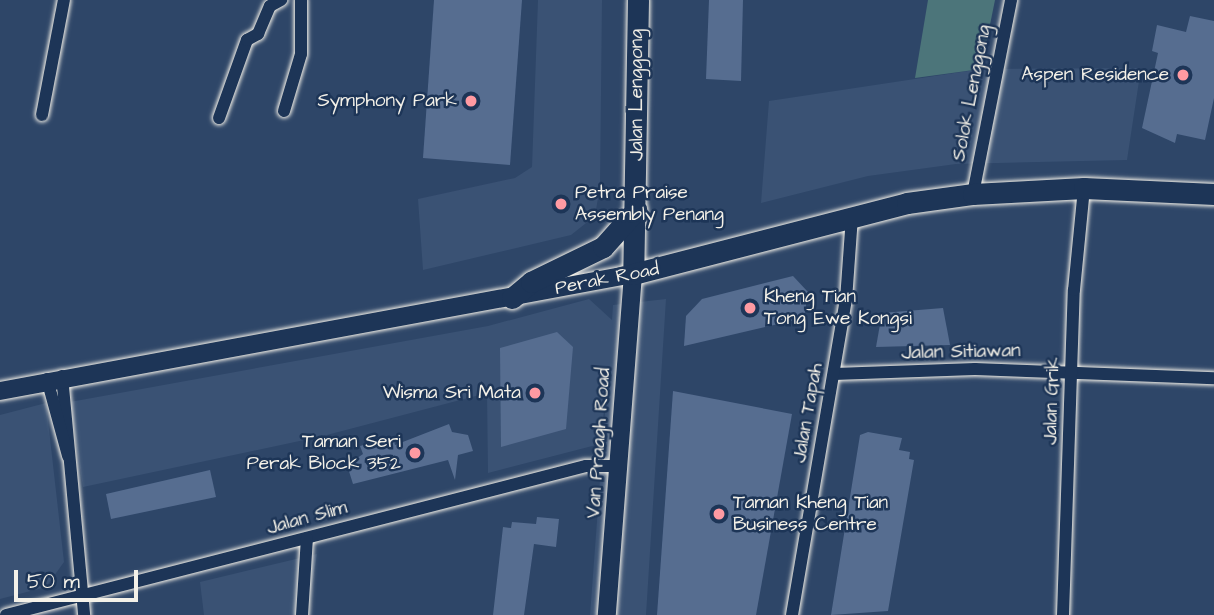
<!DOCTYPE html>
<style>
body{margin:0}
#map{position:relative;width:1214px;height:615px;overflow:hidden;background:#2e4668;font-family:"Architects Daughter",sans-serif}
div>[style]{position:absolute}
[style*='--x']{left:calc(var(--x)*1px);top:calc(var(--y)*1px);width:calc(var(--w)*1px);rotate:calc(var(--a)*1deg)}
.built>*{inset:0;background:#3a5274}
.green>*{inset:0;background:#4c757a}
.building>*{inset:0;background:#566d90}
.roads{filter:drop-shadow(0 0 2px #f4f1e8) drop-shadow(0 0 2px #f4f1e8)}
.street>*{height:12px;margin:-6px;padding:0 6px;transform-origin:6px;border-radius:6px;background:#1d3557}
.secondary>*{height:18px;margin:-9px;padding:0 9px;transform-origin:9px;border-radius:9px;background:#1d3557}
.primary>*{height:21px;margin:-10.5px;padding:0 10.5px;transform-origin:10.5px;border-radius:10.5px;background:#1d3557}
.dots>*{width:19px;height:19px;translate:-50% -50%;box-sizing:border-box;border:4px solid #1d3557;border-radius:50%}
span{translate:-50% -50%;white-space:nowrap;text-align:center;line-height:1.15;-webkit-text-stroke:5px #1d3557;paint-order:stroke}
.poi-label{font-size:19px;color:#f4f1e8}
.right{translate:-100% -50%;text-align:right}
.left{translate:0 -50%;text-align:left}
.street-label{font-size:19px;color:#f4f1e8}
.scale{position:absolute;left:14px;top:570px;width:124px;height:32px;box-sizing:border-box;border:4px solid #f4f1e8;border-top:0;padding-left:9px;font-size:21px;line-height:24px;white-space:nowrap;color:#f4f1e8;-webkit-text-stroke:5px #1d3557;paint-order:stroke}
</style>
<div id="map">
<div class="built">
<div style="clip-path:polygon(538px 0,602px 0,600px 186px,595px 216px,571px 235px,423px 270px,418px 199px,515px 178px,532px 167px)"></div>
<div style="clip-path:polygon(1141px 68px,1127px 160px,956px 164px,868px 176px,761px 203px,769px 101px,981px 69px)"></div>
<div style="clip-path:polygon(589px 299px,612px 320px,613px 305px,666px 299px,646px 615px,590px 615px,607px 386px,600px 444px,488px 473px,487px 393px,323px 436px,83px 487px,70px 402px,488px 326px)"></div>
<div style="clip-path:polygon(46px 403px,64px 562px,46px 587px,0 599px,0 415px)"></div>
<div style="clip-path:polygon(317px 554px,307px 615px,204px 615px,200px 582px)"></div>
</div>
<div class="green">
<div style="clip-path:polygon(928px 0,995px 0,981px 69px,915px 78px)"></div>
</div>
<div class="building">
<div style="clip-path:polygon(434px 0,522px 0,510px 165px,423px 158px)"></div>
<div style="clip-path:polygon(709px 0,743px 0,741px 81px,706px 79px)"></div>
<div style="clip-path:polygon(1190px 16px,1214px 21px,1214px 98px,1205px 140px,1177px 134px,1175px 143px,1142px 128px,1158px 53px,1152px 51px,1157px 25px,1186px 32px)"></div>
<div style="clip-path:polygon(793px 276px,808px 292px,804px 318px,684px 346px,686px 316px,702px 299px)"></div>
<div style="clip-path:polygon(943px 308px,950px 345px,876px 347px,882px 313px)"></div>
<div style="clip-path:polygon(557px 332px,573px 347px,566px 429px,501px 447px,500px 348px)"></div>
<div style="clip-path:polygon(673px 391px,792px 414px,756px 615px,657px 615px)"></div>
<div style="clip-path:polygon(449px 424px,452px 432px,468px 435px,473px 451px,458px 455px,455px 480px,448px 460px,353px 484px,347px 465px,363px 454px,360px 446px,393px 437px,395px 445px)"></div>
<div style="clip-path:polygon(868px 432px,902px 438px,899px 450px,910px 452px,909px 459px,914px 460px,888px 611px,831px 615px,860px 435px)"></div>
<div style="clip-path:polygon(210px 470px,216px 497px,111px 519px,106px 494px)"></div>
<div style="clip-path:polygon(537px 517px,559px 519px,556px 547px,534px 544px,524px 615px,493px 615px,503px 527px,511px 528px,512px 522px,536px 524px)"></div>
</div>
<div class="roads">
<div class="street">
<div style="--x:284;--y:111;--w:59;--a:-73.4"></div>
<div style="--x:301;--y:54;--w:54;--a:-90"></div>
<div style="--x:42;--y:115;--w:117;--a:-79.2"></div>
<div style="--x:219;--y:118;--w:83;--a:-70.3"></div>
<div style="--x:247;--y:40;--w:13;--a:-29"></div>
<div style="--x:258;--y:34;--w:30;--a:-67"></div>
<div style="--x:270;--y:6;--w:13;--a:-29"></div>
<div style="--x:973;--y:194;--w:198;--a:-78.9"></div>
<div style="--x:834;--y:374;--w:141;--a:-2"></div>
<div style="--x:975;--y:369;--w:239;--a:2.2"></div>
<div style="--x:62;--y:376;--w:240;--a:84.7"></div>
<div style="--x:47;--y:379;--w:80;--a:74.7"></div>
<div style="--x:6;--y:615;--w:599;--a:-14.41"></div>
<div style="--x:586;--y:466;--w:32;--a:0"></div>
<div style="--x:302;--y:615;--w:77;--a:-86.3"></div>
<div style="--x:792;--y:615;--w:320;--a:-80.3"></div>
<div style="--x:846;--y:300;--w:83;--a:-85.9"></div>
<div style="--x:1063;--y:615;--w:325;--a:-88.1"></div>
<div style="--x:1074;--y:290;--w:102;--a:-84.4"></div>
</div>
<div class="secondary">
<div style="--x:0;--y:391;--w:644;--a:-10.47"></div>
<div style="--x:633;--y:274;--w:342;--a:94.4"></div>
</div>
<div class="primary">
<div style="--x:638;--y:0;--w:274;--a:91"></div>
<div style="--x:633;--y:274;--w:283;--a:-14.5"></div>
<div style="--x:907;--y:203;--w:67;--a:-7.8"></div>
<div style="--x:973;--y:194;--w:111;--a:-3.1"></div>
<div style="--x:1084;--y:188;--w:130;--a:2.6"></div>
<div style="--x:512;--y:298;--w:25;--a:-40"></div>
<div style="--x:531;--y:282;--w:80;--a:-25.9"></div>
<div style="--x:603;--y:247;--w:50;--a:-48.3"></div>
</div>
</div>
<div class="dots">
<div style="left:1183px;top:75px;background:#ff9aa2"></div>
<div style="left:471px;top:101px;background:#ff9aa2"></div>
<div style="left:561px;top:204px;background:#ff9aa2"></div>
<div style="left:750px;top:308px;background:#ff9aa2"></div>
<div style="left:535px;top:393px;background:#ff9aa2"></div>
<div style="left:415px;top:453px;background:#ff9aa2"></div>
<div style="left:719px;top:514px;background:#ff9aa2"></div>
</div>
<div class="poi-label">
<span class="right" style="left:1169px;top:75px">Aspen Residence</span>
<span class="right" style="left:457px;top:101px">Symphony Park</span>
<span class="left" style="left:575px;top:204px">Petra Praise<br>Assembly Penang</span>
<span class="left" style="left:764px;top:308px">Kheng Tian<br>Tong Ewe Kongsi</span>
<span class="right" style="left:521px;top:393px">Wisma Sri Mata</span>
<span class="right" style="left:401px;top:453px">Taman Seri<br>Perak Block 352</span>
<span class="left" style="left:733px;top:514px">Taman Kheng Tian<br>Business Centre</span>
</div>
<div class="street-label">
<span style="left:972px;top:93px;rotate:-79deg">Solok Lenggong</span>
<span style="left:637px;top:95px;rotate:-90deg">Jalan Lenggong</span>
<span style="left:607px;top:279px;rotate:-11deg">Perak Road</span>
<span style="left:961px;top:352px;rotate:-1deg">Jalan Sitiawan</span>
<span style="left:1052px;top:401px;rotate:-88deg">Jalan Grik</span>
<span style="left:808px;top:413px;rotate:-80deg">Jalan Tapah</span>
<span style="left:599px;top:443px;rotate:-86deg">Van Praagh Road</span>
<span style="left:307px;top:518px;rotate:-15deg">Jalan Slim</span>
</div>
<div class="scale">50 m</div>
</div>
